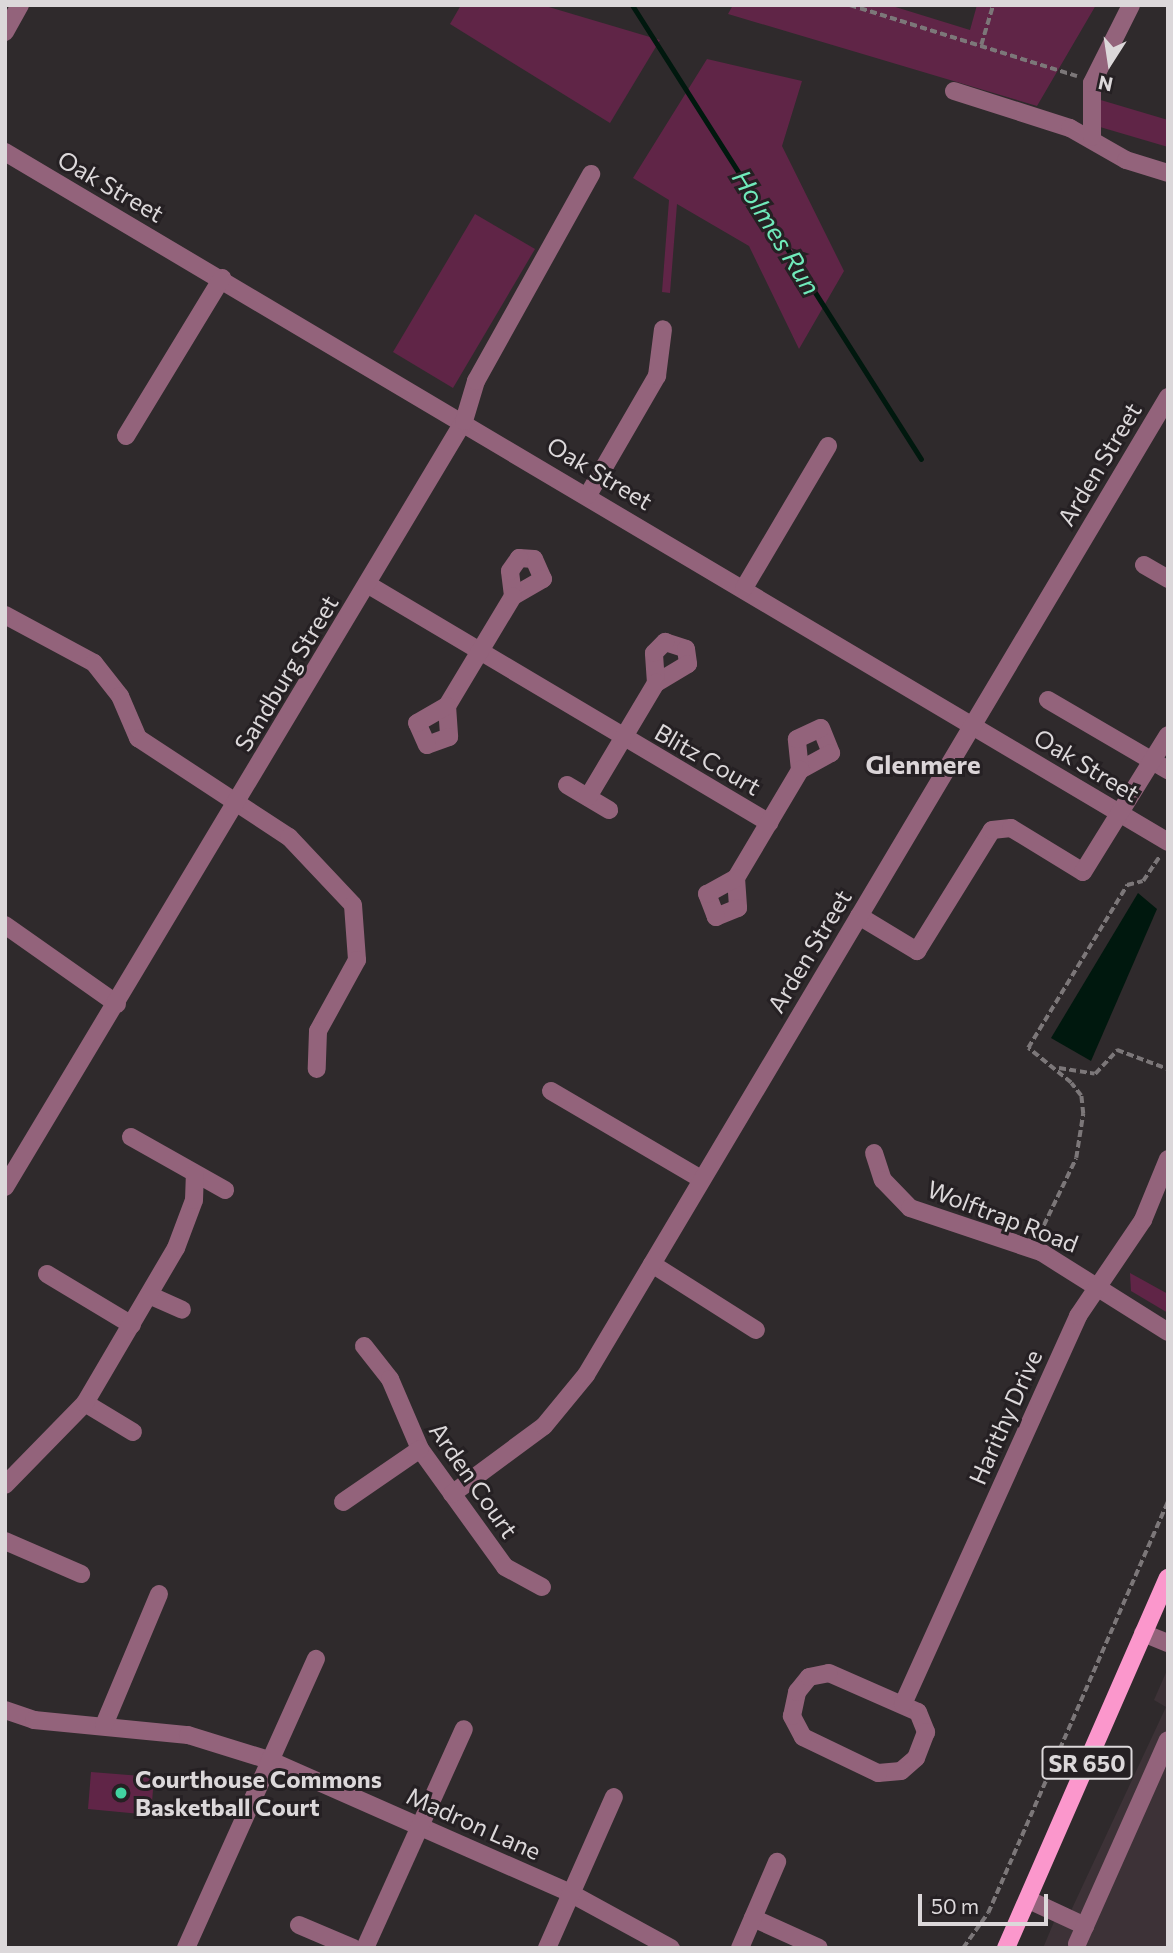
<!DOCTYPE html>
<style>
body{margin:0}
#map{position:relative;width:1173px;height:1953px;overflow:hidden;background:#2f2a2c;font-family:Commissioner,sans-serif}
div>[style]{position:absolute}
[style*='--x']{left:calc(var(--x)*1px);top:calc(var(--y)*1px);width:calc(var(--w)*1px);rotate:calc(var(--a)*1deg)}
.built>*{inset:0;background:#3d3237}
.green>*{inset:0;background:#602547}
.water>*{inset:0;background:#00180e}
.stream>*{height:5px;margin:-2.5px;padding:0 2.5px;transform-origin:2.5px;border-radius:2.5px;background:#00180e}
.path>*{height:3.5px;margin-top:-1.75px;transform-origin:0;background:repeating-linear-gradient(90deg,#7c7779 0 7px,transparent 0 10.5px)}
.minor>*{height:18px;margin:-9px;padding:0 9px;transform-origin:9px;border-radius:9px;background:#93637b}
.major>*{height:18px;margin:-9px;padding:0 9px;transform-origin:9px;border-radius:9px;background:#fb97cc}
.dots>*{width:19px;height:19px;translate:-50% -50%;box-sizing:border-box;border:4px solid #252023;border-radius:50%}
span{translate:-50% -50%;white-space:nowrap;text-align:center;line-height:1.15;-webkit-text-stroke:6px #252023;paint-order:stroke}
.shield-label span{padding:2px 5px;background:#252023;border:2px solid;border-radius:5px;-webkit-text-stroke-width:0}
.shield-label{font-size:23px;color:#dcd8da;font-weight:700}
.street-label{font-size:24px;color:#dcd8da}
.poi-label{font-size:24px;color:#dcd8da;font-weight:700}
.left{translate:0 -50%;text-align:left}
.water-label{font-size:26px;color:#70e9ba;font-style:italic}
.neighbourhood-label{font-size:26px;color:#dbd5d8;font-weight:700}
.frame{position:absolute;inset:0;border:7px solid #dcd8da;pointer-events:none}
.north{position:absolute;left:1075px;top:28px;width:70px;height:70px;-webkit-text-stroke:5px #252023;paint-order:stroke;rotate:192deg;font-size:19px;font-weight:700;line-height:28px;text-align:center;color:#dcd8da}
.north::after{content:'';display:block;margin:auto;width:24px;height:32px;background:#dcd8da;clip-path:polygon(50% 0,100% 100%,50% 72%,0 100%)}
.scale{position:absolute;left:918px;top:1894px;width:130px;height:32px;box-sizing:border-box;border:4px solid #dcd8da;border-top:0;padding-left:9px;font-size:21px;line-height:24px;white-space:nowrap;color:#dcd8da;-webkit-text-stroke:5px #252023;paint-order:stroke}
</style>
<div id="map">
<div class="built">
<div style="clip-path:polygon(1168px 1668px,1168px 1948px,1043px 1948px,1059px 1910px,1069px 1915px,1166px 1707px,1154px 1700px)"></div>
</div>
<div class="green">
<div style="clip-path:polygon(461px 5px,542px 5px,660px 40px,610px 123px,450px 24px)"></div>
<div style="clip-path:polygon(733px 5px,889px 5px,970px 30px,977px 5px,1096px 5px,1037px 106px,728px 14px)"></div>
<div style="clip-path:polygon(707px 59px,802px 81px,782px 146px,844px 271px,799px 349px,749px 246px,677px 204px,670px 293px,662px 292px,669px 200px,633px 178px)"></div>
<div style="clip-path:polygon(1094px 98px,1168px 120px,1168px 147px,1083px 122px)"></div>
<div style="clip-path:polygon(475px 214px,535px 249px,453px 388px,393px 352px)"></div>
<div style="clip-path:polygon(1130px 1273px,1168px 1294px,1168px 1313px,1131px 1291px)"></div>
<div style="clip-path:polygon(91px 1772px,154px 1777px,151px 1815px,88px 1809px)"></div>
</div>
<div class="water">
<div style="clip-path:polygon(1138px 893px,1157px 909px,1091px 1061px,1051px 1038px)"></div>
</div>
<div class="stream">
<div style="--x:632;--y:5;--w:538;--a:57.52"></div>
</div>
<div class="path">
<div style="--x:850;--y:5;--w:238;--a:17.4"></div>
<div style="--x:981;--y:45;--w:42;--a:-73.3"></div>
<div style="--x:1059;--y:1068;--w:36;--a:9"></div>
<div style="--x:1095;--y:1074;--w:33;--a:-47"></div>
<div style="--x:1117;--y:1050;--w:54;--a:20.4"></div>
<div style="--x:1039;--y:1235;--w:85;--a:-64.3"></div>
<div style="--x:1076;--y:1158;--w:45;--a:-81"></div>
<div style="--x:1083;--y:1114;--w:18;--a:-96"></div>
<div style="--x:1081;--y:1096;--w:16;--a:-128"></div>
<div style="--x:1071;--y:1083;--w:55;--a:-140.9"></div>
<div style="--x:1028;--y:1048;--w:191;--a:-58.7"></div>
<div style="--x:1127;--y:885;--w:16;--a:-14"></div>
<div style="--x:1143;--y:881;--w:29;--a:-56"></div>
<div style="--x:963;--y:1948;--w:43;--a:-54.5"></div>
<div style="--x:988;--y:1913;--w:450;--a:-66.4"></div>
</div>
<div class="minor">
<div style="--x:5;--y:32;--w:31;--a:-61"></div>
<div style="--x:954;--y:91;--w:122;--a:17.7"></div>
<div style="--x:1070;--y:128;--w:64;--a:29.7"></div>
<div style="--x:1126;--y:160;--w:44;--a:17.2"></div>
<div style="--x:1092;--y:137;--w:54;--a:-90"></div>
<div style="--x:1092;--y:83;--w:87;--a:-63.4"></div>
<div style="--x:5;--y:152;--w:1352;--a:30.68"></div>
<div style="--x:126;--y:436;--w:185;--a:-58.7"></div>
<div style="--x:588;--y:495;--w:138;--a:-59.9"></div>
<div style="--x:657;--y:376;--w:47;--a:-82.7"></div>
<div style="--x:519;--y:558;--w:15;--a:4"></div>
<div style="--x:534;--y:559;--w:22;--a:66"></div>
<div style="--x:543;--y:579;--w:34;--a:150"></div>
<div style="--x:513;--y:596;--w:25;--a:-97"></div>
<div style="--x:510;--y:571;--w:16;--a:-55"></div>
<div style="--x:1144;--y:565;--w:28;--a:30"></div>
<div style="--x:367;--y:584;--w:468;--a:30.7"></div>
<div style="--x:744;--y:588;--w:165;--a:-59.4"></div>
<div style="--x:5;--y:615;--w:101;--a:28.3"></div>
<div style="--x:94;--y:663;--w:42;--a:51.8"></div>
<div style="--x:120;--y:696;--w:46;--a:66.8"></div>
<div style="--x:138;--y:738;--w:181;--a:33.3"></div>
<div style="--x:289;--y:837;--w:93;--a:46.7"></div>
<div style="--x:353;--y:905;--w:55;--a:85.8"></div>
<div style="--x:357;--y:960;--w:81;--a:118.8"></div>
<div style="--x:318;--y:1031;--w:38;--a:92"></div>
<div style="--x:665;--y:642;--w:22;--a:18"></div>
<div style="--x:686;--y:649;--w:15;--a:82"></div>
<div style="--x:688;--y:664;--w:37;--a:149"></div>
<div style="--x:656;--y:683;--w:30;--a:-94"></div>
<div style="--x:654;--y:653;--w:16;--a:-45"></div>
<div style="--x:1048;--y:700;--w:139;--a:30.3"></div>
<div style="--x:447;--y:706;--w:128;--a:-59"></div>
<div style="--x:447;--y:706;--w:31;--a:86"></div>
<div style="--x:449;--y:737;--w:23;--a:160"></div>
<div style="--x:427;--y:745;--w:24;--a:-114"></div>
<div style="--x:417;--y:723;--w:34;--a:-30"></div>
<div style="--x:821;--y:728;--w:27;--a:68"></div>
<div style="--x:831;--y:753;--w:35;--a:151"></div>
<div style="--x:800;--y:770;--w:31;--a:-96"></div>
<div style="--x:797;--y:739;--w:26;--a:-25"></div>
<div style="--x:567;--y:785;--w:49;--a:30.8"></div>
<div style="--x:588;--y:797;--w:133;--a:-59.2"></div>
<div style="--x:736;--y:878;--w:126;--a:-59.3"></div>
<div style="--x:736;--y:878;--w:30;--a:86"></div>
<div style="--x:738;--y:908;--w:24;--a:158"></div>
<div style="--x:716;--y:917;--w:25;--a:-111"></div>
<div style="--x:707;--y:894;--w:33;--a:-29"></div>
<div style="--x:859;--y:916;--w:68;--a:31.1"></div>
<div style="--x:917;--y:951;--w:142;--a:-58.2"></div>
<div style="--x:992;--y:830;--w:19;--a:-6"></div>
<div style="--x:1011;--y:828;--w:84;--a:31.4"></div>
<div style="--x:1083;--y:872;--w:161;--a:-58.2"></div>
<div style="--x:5;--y:925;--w:137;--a:35.2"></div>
<div style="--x:551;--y:1091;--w:172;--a:30.4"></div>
<div style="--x:131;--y:1137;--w:108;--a:29.4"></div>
<div style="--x:874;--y:1153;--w:28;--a:72"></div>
<div style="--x:883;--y:1180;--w:39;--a:46"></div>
<div style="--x:910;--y:1208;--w:138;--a:18.6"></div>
<div style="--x:1041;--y:1252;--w:150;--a:32.2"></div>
<div style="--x:5;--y:1187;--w:893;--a:-59.07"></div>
<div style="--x:464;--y:421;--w:42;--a:-73.3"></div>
<div style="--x:476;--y:381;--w:237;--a:-60.9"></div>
<div style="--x:652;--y:1264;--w:123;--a:32.4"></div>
<div style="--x:47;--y:1274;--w:99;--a:31"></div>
<div style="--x:149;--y:1295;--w:36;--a:24"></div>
<div style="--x:364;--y:1346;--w:42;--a:51.8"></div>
<div style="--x:390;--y:1379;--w:76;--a:66.8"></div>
<div style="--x:420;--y:1449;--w:145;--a:54.2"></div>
<div style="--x:505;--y:1567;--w:42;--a:28.4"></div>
<div style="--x:85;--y:1403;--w:56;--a:31.1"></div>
<div style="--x:5;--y:1485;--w:115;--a:-45.7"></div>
<div style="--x:85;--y:1403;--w:180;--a:-59.6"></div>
<div style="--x:176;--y:1248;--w:51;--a:-69.4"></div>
<div style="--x:194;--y:1200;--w:26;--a:-88"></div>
<div style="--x:452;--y:1494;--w:114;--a:-36.5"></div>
<div style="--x:544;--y:1426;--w:66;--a:-50.5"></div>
<div style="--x:586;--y:1375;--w:1138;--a:-59.24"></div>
<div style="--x:343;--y:1502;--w:93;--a:-34.5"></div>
<div style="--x:5;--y:1541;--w:83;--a:23.5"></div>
<div style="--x:1143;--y:1633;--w:27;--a:22"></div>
<div style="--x:829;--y:1673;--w:97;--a:23.7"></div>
<div style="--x:918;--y:1712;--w:22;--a:68"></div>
<div style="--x:926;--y:1732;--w:28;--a:111"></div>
<div style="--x:916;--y:1758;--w:20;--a:139"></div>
<div style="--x:901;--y:1771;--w:23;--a:175"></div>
<div style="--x:878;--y:1773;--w:83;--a:-154.4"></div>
<div style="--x:803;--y:1737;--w:24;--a:-118"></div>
<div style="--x:792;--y:1716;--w:25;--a:-78"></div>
<div style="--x:797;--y:1692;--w:19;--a:-51"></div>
<div style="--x:809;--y:1677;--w:20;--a:-11"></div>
<div style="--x:903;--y:1704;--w:426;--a:-65.7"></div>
<div style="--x:1078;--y:1316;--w:116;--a:-55.9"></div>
<div style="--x:1143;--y:1220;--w:66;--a:-67.7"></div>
<div style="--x:5;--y:1710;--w:31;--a:19"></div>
<div style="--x:34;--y:1720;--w:155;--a:5.6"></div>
<div style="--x:188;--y:1735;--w:85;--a:17.2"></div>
<div style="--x:269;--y:1760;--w:329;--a:23.8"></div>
<div style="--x:570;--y:1893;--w:115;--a:28.6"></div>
<div style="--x:104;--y:1725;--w:142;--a:-67.2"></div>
<div style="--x:1029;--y:1900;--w:62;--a:24.9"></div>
<div style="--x:753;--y:1918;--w:72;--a:24.4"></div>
<div style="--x:299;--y:1925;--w:59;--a:23.1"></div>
<div style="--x:1077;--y:1944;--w:223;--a:-66"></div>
<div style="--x:186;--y:1948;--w:317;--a:-65.8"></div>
<div style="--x:365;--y:1948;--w:240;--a:-65.7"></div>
<div style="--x:547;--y:1948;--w:165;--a:-66.1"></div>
<div style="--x:740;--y:1948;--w:94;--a:-66.7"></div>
</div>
<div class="major">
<div style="--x:1006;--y:1948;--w:404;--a:-66.4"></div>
</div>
<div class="dots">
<div style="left:121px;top:1793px;background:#41d4a1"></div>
</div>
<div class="shield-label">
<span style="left:1087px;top:1763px">SR 650</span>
</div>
<div class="street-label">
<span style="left:111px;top:186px;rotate:30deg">Oak Street</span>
<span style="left:1099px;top:464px;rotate:-59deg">Arden Street</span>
<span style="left:600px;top:473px;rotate:31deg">Oak Street</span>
<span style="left:286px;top:673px;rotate:-59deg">Sandburg Street</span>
<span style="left:708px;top:759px;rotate:30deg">Blitz Court</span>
<span style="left:1087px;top:765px;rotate:31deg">Oak Street</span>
<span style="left:809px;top:951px;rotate:-59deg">Arden Street</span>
<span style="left:1003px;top:1216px;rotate:21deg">Wolftrap Road</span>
<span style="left:1005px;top:1417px;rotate:-66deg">Harithy Drive</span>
<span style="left:474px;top:1480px;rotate:55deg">Arden Court</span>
<span style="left:474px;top:1823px;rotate:24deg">Madron Lane</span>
</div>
<div class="poi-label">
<span class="left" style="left:135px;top:1793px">Courthouse Commons<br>Basketball Court</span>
</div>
<div class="water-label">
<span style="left:777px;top:232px;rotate:58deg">Holmes Run</span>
</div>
<div class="neighbourhood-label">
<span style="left:923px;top:764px">Glenmere</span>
</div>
<div class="frame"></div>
<div class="north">N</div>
<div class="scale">50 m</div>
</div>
